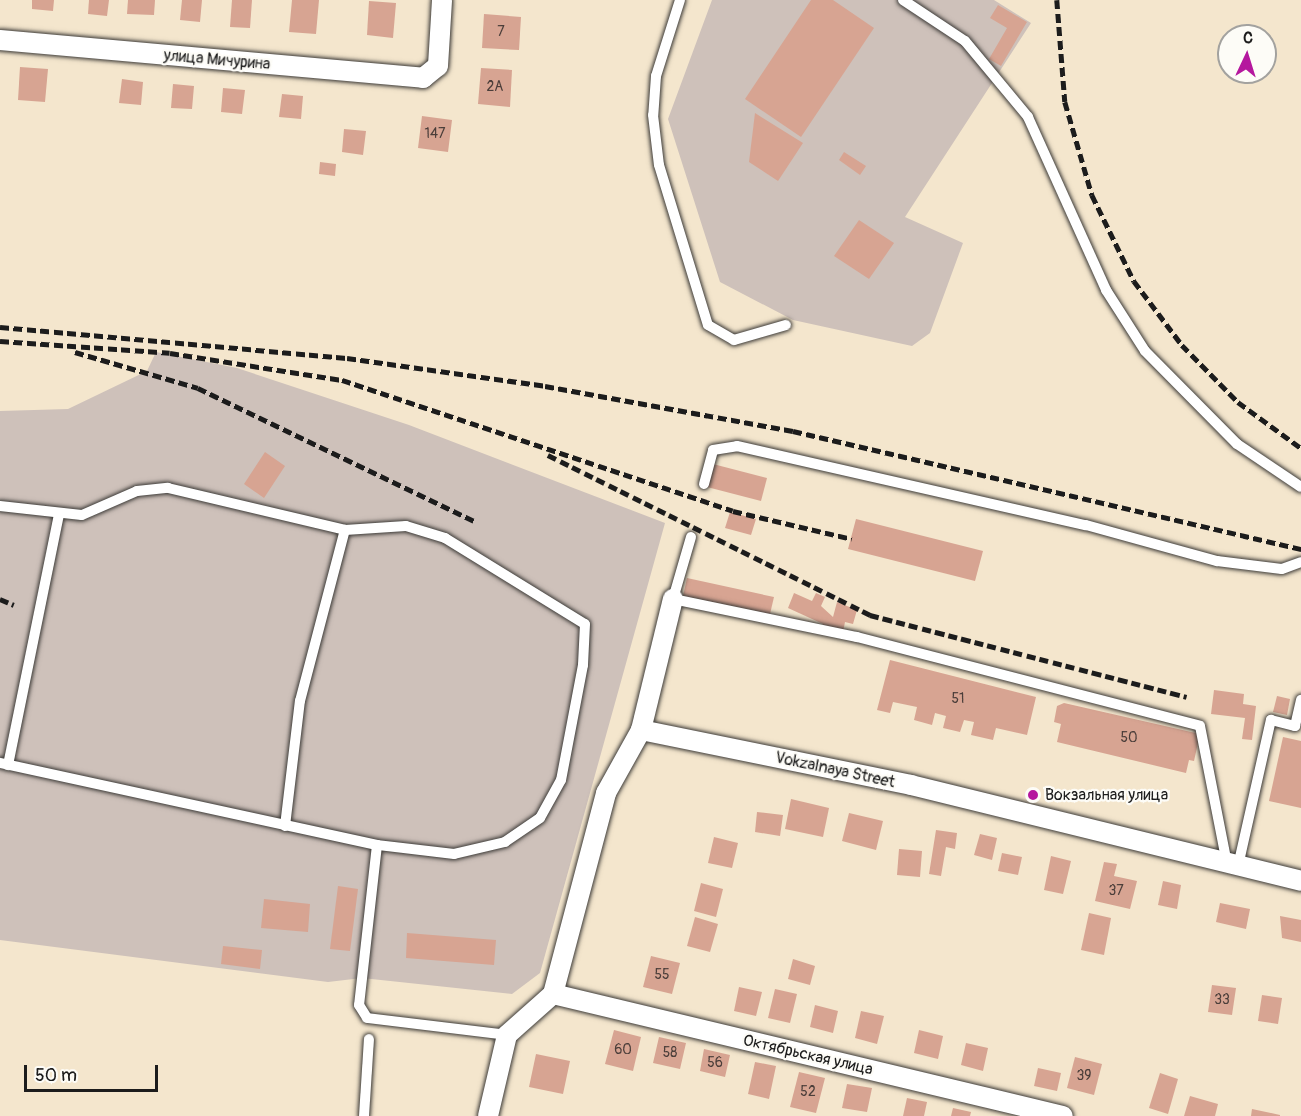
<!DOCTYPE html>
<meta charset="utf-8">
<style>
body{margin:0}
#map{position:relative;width:1301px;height:1116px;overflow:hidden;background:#f4e6cd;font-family:Pangolin,sans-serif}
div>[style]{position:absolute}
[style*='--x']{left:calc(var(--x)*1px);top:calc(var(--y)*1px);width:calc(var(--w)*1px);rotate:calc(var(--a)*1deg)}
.industrial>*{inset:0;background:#cec1ba}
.building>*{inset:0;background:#d7a492}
.roads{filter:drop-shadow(0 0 2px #3c3a37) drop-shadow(0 0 2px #3c3a37)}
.service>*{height:10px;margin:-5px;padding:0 5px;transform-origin:5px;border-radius:5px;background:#fff}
.minor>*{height:20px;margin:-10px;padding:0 10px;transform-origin:10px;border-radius:10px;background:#fff}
.rail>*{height:4.5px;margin-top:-2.25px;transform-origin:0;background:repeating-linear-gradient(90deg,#1c1c1c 0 9px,transparent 0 13.5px)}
.dots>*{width:16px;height:16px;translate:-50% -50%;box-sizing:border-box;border:3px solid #fdfcf7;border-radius:50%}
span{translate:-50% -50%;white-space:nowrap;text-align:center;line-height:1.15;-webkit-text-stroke:4.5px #fdfcf7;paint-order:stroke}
.number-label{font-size:14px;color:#4b3e3a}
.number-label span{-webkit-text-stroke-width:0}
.street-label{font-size:16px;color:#1c1c1c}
.poi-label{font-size:16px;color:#1c1c1c}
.left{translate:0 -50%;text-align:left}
.north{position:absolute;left:1217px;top:24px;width:60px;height:60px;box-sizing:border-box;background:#fdfcf7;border:2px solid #a3a29f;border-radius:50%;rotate:4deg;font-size:16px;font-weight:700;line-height:24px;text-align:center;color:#1c1c1c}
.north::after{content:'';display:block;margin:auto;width:21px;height:27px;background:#b5179e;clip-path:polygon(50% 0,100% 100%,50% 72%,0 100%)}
.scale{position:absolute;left:24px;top:1065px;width:134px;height:27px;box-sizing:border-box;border:3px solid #1c1c1c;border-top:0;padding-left:8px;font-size:18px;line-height:21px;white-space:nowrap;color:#1c1c1c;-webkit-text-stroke:4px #fdfcf7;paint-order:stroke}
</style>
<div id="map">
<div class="industrial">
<div style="clip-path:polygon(712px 0,994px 0,1031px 23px,905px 217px,963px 243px,930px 333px,912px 346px,793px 320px,720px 282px,668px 119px)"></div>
<div style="clip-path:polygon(156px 352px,237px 368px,409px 425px,665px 523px,540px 973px,512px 994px,362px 978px,328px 982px,0 940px,0 411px,68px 409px,147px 371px)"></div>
</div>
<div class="building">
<div style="clip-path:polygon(32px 0,54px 0,53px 11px,32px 9px)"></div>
<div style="clip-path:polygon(89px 0,109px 0,107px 16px,88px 14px)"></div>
<div style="clip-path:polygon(128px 0,155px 0,154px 15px,127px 14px)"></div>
<div style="clip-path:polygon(182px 0,202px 0,200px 22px,180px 20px)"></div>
<div style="clip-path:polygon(232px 0,252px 0,250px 28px,230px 27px)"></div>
<div style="clip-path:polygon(292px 0,319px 0,316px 34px,289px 32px)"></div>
<div style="clip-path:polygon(811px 0,833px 0,874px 28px,801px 137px,745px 99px)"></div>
<div style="clip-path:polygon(369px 1px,396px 3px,393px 38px,367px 35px)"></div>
<div style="clip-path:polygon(998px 5px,1027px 22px,1001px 66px,989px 59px,1007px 28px,990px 18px)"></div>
<div style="clip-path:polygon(484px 14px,521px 17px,519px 50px,482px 48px)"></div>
<div style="clip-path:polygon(20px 67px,48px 69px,45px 102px,18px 100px)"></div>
<div style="clip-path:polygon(481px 68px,512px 70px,510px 107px,478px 104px)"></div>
<div style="clip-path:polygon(122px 79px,143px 82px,141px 105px,119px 103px)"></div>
<div style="clip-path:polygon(173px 84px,194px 86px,192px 109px,171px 108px)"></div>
<div style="clip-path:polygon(223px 88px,245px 90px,242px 114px,221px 112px)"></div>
<div style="clip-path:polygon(282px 94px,303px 96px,301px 119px,279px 117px)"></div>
<div style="clip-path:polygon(755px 113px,803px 143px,778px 181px,749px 162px)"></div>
<div style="clip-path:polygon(422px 116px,452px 120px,448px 152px,418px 148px)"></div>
<div style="clip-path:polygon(344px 129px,366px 131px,363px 155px,342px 152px)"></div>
<div style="clip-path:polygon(844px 152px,866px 166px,860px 175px,839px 160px)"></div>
<div style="clip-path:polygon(320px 162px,336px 164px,335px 176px,319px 174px)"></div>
<div style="clip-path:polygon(859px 220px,894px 243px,869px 279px,834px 256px)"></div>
<div style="clip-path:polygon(265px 452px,285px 466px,264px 498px,244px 484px)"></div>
<div style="clip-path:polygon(713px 464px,767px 478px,761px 501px,707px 487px)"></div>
<div style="clip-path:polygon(730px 512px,756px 519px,751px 535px,725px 528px)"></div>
<div style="clip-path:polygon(856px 519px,983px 551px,975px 581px,848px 549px)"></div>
<div style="clip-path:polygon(687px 578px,774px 597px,770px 614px,683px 596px)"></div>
<div style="clip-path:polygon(794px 593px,812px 601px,816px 593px,825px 597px,821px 606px,833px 617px,837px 602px,857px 610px,853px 624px,845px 622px,843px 632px,822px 628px,823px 624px,788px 608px)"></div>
<div style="clip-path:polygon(890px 660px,1036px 697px,1027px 735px,996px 728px,993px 740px,971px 735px,974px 722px,964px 720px,960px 732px,943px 728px,946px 716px,935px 713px,932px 725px,914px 720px,917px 707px,893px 702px,890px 713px,877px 710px)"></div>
<div style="clip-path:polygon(1214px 690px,1244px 694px,1243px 704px,1256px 706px,1252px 740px,1242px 739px,1245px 718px,1211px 714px)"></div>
<div style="clip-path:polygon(1277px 696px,1290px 699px,1287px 715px,1273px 712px)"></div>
<div style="clip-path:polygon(1064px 703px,1200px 734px,1194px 761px,1189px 760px,1186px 773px,1057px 742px,1061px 724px,1054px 722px,1057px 706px)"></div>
<div style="clip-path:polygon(1283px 737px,1301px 741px,1301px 808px,1269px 801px)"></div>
<div style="clip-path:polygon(791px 799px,829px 808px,823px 837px,785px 829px)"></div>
<div style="clip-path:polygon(757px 812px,783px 815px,780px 836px,755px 832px)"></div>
<div style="clip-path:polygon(849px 813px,883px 821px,876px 850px,842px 841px)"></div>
<div style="clip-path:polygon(936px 830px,957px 833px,955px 849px,946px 847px,941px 876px,929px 874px)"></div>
<div style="clip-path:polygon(980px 834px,997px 838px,992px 860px,974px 855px)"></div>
<div style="clip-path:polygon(714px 837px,738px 843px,732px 868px,708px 863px)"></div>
<div style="clip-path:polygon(899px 849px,922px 851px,920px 877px,897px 875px)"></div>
<div style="clip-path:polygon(1002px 853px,1022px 857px,1018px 875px,998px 871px)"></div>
<div style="clip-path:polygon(1051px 856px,1071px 861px,1063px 894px,1044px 890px)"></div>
<div style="clip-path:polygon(1104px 862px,1117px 864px,1114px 876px,1137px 881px,1130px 909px,1095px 901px)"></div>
<div style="clip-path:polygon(1163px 881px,1181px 885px,1177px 909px,1158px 905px)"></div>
<div style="clip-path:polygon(701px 883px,723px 889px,716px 917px,694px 911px)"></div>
<div style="clip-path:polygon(338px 886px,358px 889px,350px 951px,330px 949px)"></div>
<div style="clip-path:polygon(264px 899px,310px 904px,308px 932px,261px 928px)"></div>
<div style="clip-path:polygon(1220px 903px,1250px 909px,1246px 929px,1216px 922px)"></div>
<div style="clip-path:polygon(1089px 913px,1111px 918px,1104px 955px,1081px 950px)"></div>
<div style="clip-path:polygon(1280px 916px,1301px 920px,1301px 942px,1282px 938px)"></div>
<div style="clip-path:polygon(695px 917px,718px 924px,710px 952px,687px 946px)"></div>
<div style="clip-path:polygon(407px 933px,496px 940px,494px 965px,406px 958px)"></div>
<div style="clip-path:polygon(223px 946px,262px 950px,260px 969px,221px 964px)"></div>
<div style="clip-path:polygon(651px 956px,680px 963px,672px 994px,643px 987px)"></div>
<div style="clip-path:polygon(793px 959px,815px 966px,810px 985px,788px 979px)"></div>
<div style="clip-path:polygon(1212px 985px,1236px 988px,1232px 1015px,1208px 1012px)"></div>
<div style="clip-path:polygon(739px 987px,762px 992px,756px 1016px,734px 1011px)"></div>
<div style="clip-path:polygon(775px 989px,797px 994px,790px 1023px,768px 1018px)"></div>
<div style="clip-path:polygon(1262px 995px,1282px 998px,1278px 1024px,1258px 1021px)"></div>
<div style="clip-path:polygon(815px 1005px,838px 1011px,833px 1033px,810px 1027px)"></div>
<div style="clip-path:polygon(861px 1011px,884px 1016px,877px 1044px,855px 1038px)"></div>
<div style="clip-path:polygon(614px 1030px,641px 1037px,633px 1071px,605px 1064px)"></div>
<div style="clip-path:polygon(919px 1030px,943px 1036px,938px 1059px,914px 1053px)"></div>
<div style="clip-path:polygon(659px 1037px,686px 1043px,680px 1069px,653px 1063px)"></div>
<div style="clip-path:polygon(966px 1043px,988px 1048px,983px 1071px,961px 1065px)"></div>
<div style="clip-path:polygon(704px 1049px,730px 1055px,725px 1077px,700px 1071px)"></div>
<div style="clip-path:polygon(536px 1054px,570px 1061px,563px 1094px,529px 1087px)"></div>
<div style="clip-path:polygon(1075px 1057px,1102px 1064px,1094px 1095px,1067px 1088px)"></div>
<div style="clip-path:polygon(755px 1062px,776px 1066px,769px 1099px,748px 1094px)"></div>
<div style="clip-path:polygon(1038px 1068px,1061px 1073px,1057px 1091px,1034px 1086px)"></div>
<div style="clip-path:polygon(799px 1072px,825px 1078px,816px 1113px,790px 1107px)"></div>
<div style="clip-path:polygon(1160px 1073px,1178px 1079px,1168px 1114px,1149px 1108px)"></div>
<div style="clip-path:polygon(847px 1084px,872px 1088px,867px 1112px,842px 1108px)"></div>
<div style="clip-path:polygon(1190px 1096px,1218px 1104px,1215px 1116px,1184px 1116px)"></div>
<div style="clip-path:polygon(907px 1098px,927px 1102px,924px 1116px,903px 1116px)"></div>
<div style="clip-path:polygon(953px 1108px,971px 1112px,970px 1116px,951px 1116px)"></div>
<div style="clip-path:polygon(1252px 1109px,1280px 1115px,1280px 1116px,1251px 1116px)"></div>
</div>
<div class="roads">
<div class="service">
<div style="--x:680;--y:0;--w:80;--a:107.5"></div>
<div style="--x:656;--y:76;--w:39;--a:94"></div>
<div style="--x:653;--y:115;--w:50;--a:83.2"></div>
<div style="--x:659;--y:165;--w:167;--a:73"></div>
<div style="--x:708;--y:325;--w:30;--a:30"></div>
<div style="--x:734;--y:340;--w:54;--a:-16.1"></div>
<div style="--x:903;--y:0;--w:74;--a:33.5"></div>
<div style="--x:965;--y:41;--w:99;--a:50.3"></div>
<div style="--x:1028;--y:117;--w:190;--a:65.7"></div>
<div style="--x:1106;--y:290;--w:72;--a:57.4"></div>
<div style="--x:1145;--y:351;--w:131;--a:45.3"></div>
<div style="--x:1237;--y:444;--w:77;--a:33.9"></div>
<div style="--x:704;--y:484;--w:35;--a:-75"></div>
<div style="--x:713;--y:450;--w:24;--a:-9"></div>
<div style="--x:737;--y:446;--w:358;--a:12.8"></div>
<div style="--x:1086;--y:525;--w:136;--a:15.4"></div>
<div style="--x:1217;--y:561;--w:65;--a:7"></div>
<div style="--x:1282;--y:569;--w:20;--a:-20"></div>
<div style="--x:0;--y:506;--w:82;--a:6.3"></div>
<div style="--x:82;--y:515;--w:60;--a:-23.6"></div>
<div style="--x:137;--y:491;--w:31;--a:-6"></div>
<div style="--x:168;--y:488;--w:182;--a:13.3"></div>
<div style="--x:345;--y:530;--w:61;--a:-3.8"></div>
<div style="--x:406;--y:526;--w:41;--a:17.1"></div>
<div style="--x:445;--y:538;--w:164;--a:31.6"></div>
<div style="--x:585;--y:624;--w:41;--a:92.8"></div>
<div style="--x:583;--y:665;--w:117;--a:100.8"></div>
<div style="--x:561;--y:780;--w:43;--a:118.9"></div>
<div style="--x:540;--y:818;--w:42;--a:145.6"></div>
<div style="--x:505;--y:842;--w:52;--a:166.8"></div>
<div style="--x:454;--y:854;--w:78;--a:-173.3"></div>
<div style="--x:377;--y:845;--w:386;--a:-167.7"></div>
<div style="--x:691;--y:537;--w:65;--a:106.2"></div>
<div style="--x:673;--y:599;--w:188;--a:11.7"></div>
<div style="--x:857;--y:637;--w:354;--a:14.5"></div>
<div style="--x:1200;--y:726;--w:141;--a:78.9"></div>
<div style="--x:8;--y:765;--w:255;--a:-78.5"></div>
<div style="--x:285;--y:826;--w:126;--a:-83.2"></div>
<div style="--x:300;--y:701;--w:177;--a:-75.3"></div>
<div style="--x:377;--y:845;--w:161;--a:96.4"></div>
<div style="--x:359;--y:1005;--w:15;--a:58"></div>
<div style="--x:367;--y:1018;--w:141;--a:6.9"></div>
<div style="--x:1238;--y:866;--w:150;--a:-77.3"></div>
<div style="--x:1271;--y:720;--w:25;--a:14"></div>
<div style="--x:1295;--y:726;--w:27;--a:-77"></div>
<div style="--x:364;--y:1116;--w:77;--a:-86.3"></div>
</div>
<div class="minor">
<div style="--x:0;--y:40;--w:425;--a:5.1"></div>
<div style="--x:423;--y:78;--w:19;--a:-39"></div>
<div style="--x:438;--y:66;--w:66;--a:-86.5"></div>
<div style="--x:641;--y:730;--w:276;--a:11.5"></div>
<div style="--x:911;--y:785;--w:402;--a:13.8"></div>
<div style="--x:553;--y:994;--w:524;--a:13.45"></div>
<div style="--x:553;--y:994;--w:208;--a:-75.2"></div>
<div style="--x:606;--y:793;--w:72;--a:-60.9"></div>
<div style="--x:641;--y:730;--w:135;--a:-76.3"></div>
<div style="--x:488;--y:1116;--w:83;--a:-76.8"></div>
<div style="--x:507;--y:1035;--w:62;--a:-41.7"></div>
</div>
</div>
<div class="rail">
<div style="--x:1057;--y:0;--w:102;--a:85.5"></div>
<div style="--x:1065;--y:102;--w:97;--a:73.8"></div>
<div style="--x:1092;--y:195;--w:96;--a:64"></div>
<div style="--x:1134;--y:281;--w:80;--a:53.1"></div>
<div style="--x:1182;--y:345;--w:80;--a:45.5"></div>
<div style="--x:1238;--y:402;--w:78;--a:36.1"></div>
<div style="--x:0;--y:327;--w:348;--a:5.1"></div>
<div style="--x:347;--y:358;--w:200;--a:8"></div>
<div style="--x:545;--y:386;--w:252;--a:10.3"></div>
<div style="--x:793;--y:431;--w:522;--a:13.08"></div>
<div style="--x:0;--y:341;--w:170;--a:4"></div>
<div style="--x:170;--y:353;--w:174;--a:8.9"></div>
<div style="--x:342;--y:380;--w:412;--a:18.5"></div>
<div style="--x:733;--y:511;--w:122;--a:13.2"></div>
<div style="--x:75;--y:352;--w:128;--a:16.3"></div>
<div style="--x:198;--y:388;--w:306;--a:25.7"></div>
<div style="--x:548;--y:455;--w:360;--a:26.4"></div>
<div style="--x:870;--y:615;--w:327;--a:14.5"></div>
<div style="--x:0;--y:599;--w:15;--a:23"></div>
</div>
<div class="dots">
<div style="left:1033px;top:795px;background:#b5179e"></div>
</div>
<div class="number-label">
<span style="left:501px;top:32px">7</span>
<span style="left:495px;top:87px">2А</span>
<span style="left:435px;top:134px">147</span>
<span style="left:958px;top:699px">51</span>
<span style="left:1129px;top:738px">50</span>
<span style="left:1116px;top:891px">37</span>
<span style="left:662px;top:975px">55</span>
<span style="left:1222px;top:1000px">33</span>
<span style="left:623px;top:1050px">60</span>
<span style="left:670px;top:1053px">58</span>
<span style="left:715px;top:1063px">56</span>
<span style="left:1084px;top:1076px">39</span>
<span style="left:808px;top:1092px">52</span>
</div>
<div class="street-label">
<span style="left:217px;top:60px;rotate:5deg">улица Мичурина</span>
<span style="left:835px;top:770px;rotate:12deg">Vokzalnaya Street</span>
<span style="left:808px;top:1055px;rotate:13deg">Октябрьская улица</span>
</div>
<div class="poi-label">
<span class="left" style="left:1045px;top:795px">Вокзальная улица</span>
</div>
<div class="north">С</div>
<div class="scale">50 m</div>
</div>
